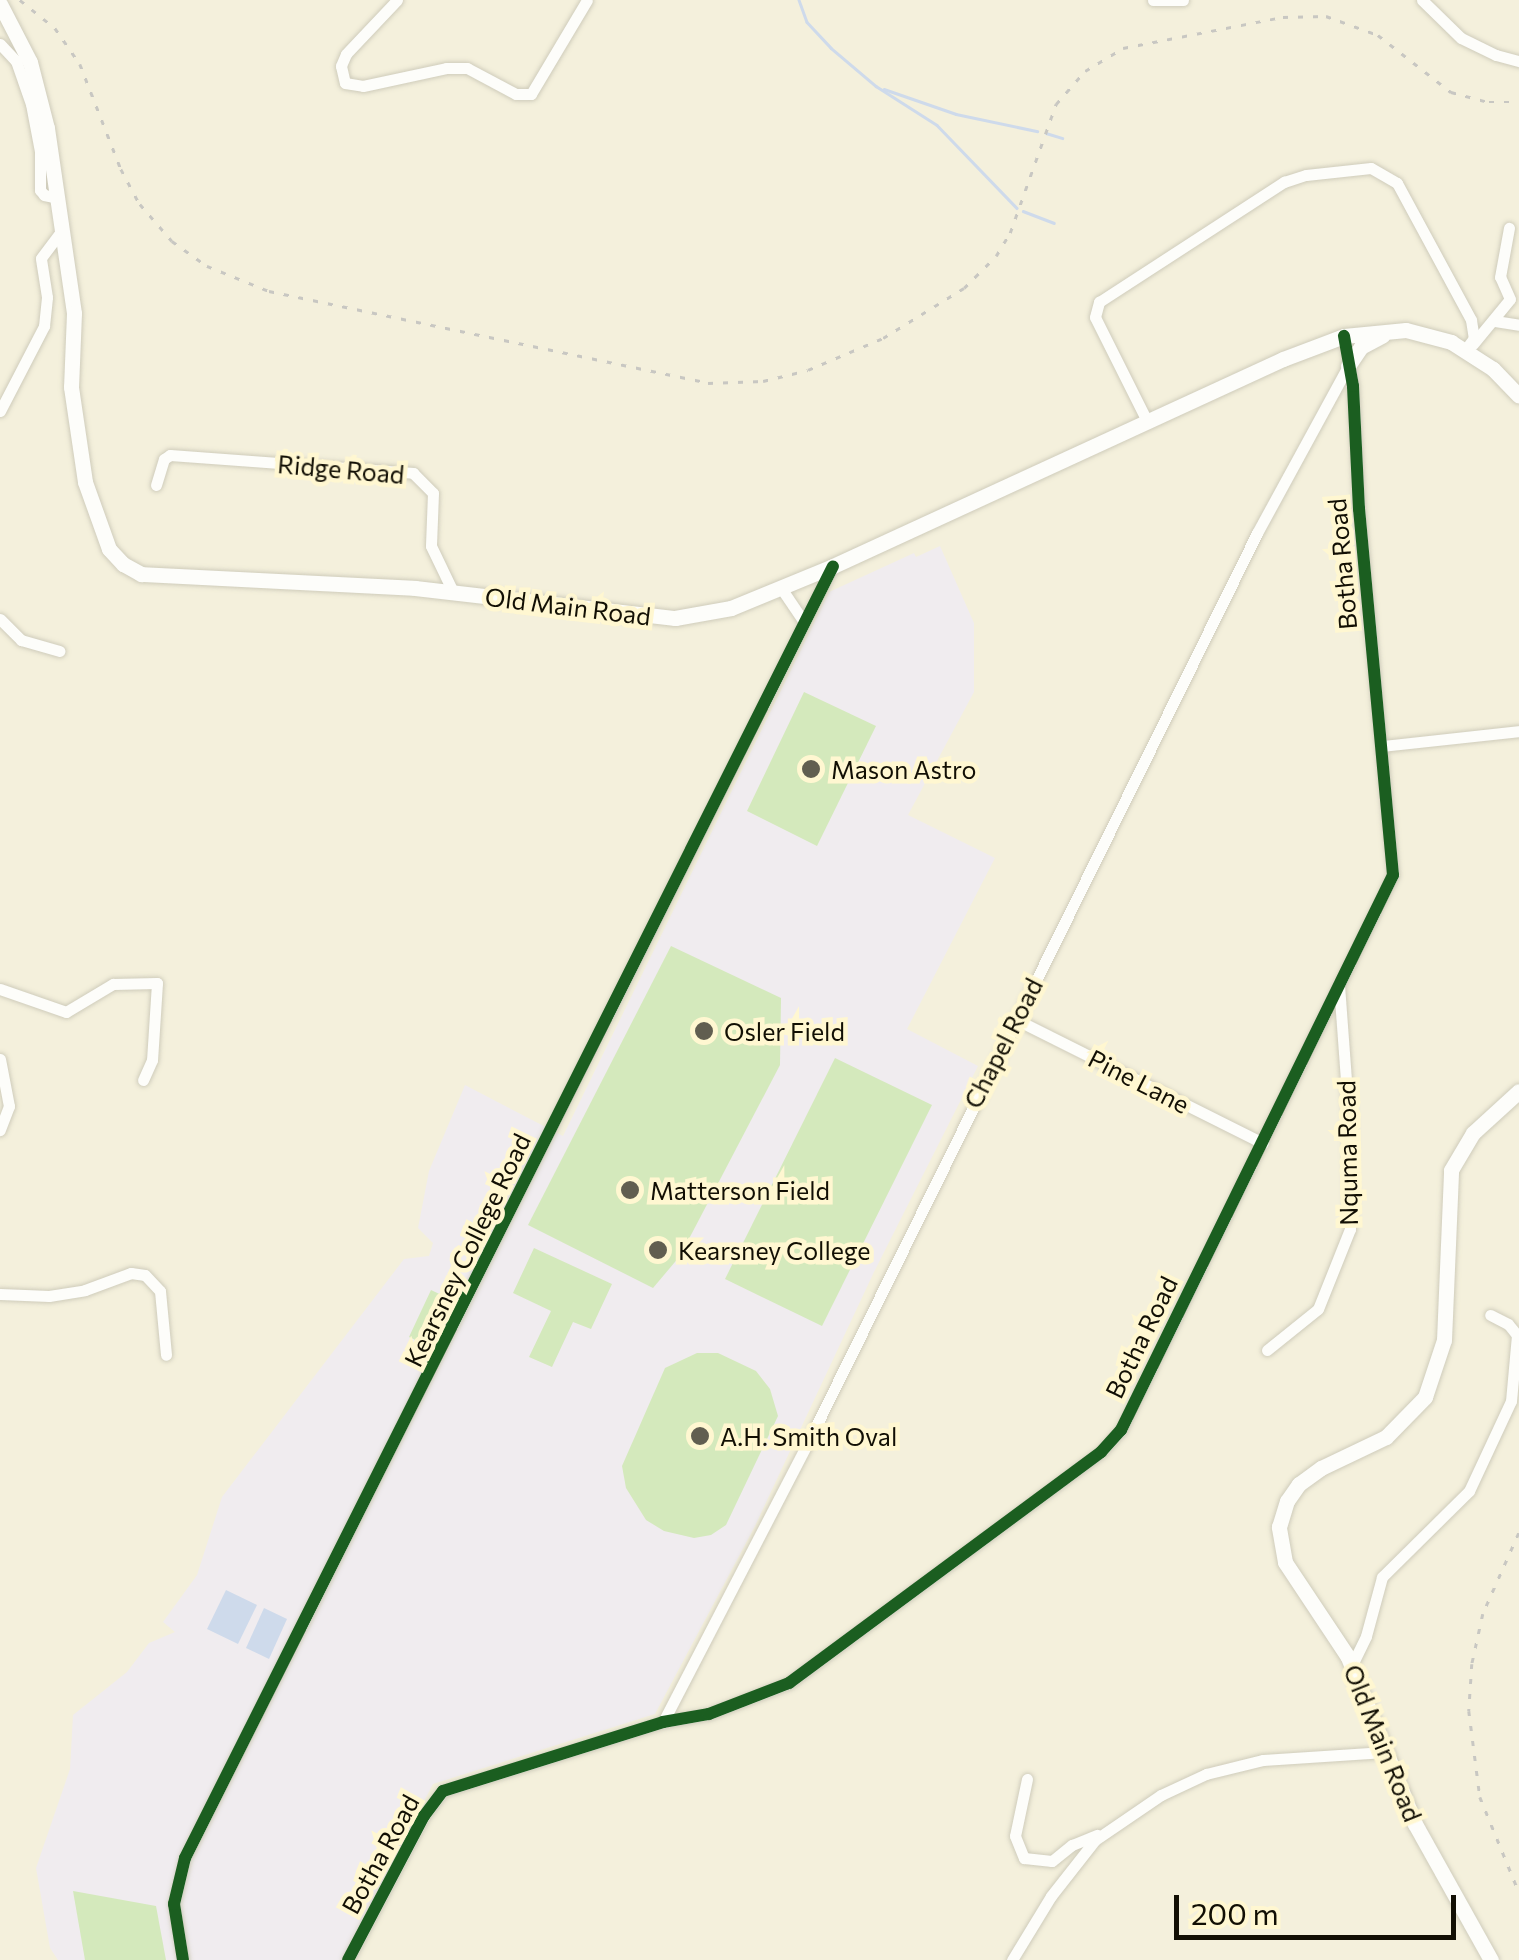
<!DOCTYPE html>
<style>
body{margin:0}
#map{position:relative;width:1519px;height:1960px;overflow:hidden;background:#f4f0dc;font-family:Commissioner,sans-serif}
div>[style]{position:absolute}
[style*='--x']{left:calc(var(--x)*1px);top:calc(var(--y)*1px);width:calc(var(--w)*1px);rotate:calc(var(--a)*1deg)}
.education>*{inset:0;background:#f0ecef}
.green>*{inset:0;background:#d4e9bc}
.water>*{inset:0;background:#cedaeb}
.stream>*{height:2.5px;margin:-1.25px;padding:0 1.25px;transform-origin:1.25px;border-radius:1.25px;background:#cedaeb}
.roads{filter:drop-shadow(0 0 2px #cfccbb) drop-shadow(0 0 2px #cfccbb)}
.minor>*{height:11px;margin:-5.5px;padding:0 5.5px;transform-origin:5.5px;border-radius:5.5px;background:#fdfdfa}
.major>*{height:15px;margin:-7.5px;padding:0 7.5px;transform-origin:7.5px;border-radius:7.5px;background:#fdfdfa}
.rail>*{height:2.5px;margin-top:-1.25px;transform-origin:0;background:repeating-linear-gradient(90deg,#c8c7c2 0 5px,transparent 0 15px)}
.cycleway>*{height:12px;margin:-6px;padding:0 6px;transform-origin:6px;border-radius:6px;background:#1b5e20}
.dots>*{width:28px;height:28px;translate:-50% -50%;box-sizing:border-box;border:5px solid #fff7d1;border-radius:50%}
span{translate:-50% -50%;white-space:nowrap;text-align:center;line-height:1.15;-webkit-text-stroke:9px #fff7d1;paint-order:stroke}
.street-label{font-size:25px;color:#120f04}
.poi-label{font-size:25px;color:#120f04}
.left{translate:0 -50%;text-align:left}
.scale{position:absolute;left:1174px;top:1895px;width:282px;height:45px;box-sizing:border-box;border:5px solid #120f04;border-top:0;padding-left:12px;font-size:30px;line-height:35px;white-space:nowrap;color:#120f04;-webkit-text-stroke:8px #fff7d1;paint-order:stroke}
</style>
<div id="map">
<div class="education">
<div style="clip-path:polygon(940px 546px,974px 623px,974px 692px,908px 815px,995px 858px,907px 1029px,978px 1066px,874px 1272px,755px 1526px,655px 1714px,433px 1784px,342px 1960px,58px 1960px,50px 1948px,36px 1868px,70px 1769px,73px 1715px,127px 1672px,149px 1643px,175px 1632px,163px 1622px,197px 1575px,222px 1497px,404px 1259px,429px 1256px,433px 1243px,418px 1228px,429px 1171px,465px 1085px,563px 1136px,829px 592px,914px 553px,916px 557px)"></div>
</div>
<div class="green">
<div style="clip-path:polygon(804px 692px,876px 726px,817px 846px,747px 811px)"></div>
<div style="clip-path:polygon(671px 946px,781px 998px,780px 1065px,680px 1256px,653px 1288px,528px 1225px)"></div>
<div style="clip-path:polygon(835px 1058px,932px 1105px,822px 1326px,725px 1279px)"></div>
<div style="clip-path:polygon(534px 1248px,612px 1284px,591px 1329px,573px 1322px,552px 1367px,529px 1357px,551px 1311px,513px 1293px)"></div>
<div style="clip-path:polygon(431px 1290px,454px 1301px,432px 1348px,409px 1337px)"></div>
<div style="clip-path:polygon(697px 1353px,718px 1353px,756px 1371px,770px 1389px,778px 1416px,726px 1525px,711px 1535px,694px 1538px,664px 1531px,646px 1520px,626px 1488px,622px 1466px,665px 1368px)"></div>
<div style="clip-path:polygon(73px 1891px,156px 1906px,166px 1960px,85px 1960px)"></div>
</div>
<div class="water">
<div style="clip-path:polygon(226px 1590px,257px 1605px,238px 1644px,207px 1629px)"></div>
<div style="clip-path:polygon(264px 1608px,287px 1619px,269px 1659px,246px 1648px)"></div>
</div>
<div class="stream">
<div style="--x:799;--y:0;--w:23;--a:70"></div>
<div style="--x:807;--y:22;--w:35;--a:47"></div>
<div style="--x:831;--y:48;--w:59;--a:40.2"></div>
<div style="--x:876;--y:86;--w:72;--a:32.6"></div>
<div style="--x:937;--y:125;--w:115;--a:46.1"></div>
<div style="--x:884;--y:89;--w:76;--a:19.1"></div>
<div style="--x:956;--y:114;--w:83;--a:11.9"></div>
<div style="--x:1046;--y:133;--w:17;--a:17"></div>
<div style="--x:1023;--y:211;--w:33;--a:21"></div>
</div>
<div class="roads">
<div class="minor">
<div style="--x:397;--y:0;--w:74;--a:133.4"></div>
<div style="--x:346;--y:54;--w:13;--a:113"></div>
<div style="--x:341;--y:66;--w:17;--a:77"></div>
<div style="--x:345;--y:83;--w:18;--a:9"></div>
<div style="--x:363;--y:86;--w:85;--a:-12.2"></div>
<div style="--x:446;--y:68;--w:21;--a:0"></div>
<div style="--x:467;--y:68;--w:55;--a:28"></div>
<div style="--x:516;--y:94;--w:15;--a:0"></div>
<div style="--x:531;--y:94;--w:109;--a:-59.2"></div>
<div style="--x:1153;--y:0;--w:30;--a:0"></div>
<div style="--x:1422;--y:0;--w:54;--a:44.3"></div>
<div style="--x:1461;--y:38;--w:39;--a:26"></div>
<div style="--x:1496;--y:55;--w:24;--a:15"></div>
<div style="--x:0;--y:44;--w:23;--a:47"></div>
<div style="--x:16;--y:61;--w:46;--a:70.8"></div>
<div style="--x:31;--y:104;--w:48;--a:79.2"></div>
<div style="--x:40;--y:151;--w:39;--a:90"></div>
<div style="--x:40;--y:190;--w:6;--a:51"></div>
<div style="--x:44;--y:195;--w:14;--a:12"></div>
<div style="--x:1495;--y:321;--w:24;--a:9"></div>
<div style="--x:1473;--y:344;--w:58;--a:-50.6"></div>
<div style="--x:1510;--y:299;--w:24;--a:-114"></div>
<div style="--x:1500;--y:277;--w:50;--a:-79.6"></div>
<div style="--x:0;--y:411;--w:96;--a:-62.6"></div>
<div style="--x:44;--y:326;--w:29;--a:-84"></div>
<div style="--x:47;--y:297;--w:39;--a:-99"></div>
<div style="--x:41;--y:258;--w:36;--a:-53"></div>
<div style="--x:1147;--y:421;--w:116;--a:-116.6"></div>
<div style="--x:1095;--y:317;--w:16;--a:-75"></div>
<div style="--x:1099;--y:302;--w:221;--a:-33"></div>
<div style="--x:1284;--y:182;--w:23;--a:-18"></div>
<div style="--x:1306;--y:175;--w:65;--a:-6.1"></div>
<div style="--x:1371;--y:168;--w:30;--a:30"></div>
<div style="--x:1397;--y:183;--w:156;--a:61.6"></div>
<div style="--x:1471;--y:320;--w:18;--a:81"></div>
<div style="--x:1474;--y:338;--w:15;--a:127"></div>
<div style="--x:156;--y:485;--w:27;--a:-73"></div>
<div style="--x:164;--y:459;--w:7;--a:-34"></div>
<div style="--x:170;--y:455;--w:244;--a:4.2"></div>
<div style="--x:413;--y:473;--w:28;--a:45"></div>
<div style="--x:433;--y:493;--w:53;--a:92.2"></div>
<div style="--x:431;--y:546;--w:51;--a:64.4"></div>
<div style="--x:781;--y:588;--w:41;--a:55.9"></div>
<div style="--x:0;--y:619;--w:30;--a:45"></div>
<div style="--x:21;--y:640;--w:40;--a:16"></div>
<div style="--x:1382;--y:746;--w:138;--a:-6.2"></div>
<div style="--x:0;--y:989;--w:70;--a:19.2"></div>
<div style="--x:66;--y:1012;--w:55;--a:-30.8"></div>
<div style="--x:113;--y:984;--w:44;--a:-1.3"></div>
<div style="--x:157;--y:983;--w:77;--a:93.7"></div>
<div style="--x:152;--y:1060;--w:22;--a:114"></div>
<div style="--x:1015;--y:1019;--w:277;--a:26.6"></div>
<div style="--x:0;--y:1059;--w:48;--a:79.2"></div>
<div style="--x:9;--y:1106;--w:26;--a:111"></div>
<div style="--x:0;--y:1294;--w:49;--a:2.3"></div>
<div style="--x:49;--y:1296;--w:36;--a:-9"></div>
<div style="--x:85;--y:1290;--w:49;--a:-20.3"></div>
<div style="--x:131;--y:1273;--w:14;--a:8"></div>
<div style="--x:145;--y:1275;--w:22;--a:47"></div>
<div style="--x:160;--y:1291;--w:64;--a:84.6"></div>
<div style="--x:1267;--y:1350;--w:65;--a:-38.8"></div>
<div style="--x:1318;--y:1309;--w:86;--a:-68.2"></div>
<div style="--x:1350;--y:1229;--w:108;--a:-90.5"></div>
<div style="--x:1349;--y:1121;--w:135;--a:-94.2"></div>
<div style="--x:1352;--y:1665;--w:32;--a:-64"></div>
<div style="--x:1366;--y:1636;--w:61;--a:-74.8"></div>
<div style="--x:1382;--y:1577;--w:122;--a:-44.7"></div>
<div style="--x:1469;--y:1491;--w:99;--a:-65"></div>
<div style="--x:1511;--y:1401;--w:66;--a:-84.8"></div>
<div style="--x:1517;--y:1335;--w:14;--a:-129"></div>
<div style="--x:1508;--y:1324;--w:20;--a:-153"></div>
<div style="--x:663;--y:1722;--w:320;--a:-62.6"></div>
<div style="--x:810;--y:1438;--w:1009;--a:-63.71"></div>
<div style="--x:1257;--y:533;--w:190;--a:-61.4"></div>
<div style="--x:1027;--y:1779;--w:58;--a:101.9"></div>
<div style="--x:1015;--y:1836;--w:24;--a:68"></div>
<div style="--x:1024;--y:1858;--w:28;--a:6"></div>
<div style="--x:1052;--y:1861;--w:26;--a:-39"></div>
<div style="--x:1072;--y:1845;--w:27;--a:-22"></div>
<div style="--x:183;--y:1960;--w:57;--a:-99.1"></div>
<div style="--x:174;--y:1904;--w:47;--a:-76.6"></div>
<div style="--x:185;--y:1858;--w:1445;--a:-63.36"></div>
<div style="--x:348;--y:1960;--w:163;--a:-62.2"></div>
<div style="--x:424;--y:1816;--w:31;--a:-53"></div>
<div style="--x:443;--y:1791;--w:231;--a:-17.4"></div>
<div style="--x:663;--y:1722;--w:47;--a:-9.9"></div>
<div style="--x:709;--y:1714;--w:86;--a:-21.2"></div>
<div style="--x:789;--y:1683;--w:388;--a:-36.5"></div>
<div style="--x:1101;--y:1452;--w:30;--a:-48"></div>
<div style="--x:1121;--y:1430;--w:618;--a:-63.89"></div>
<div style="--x:1393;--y:875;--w:368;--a:-95.3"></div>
<div style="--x:1359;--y:509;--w:123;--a:-92.8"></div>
<div style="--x:1353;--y:386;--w:51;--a:-100.2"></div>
<div style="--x:1012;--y:1960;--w:75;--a:-58.6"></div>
<div style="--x:1051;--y:1896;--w:71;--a:-51.8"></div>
<div style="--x:1095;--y:1840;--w:80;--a:-34.3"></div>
<div style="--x:1161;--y:1795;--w:50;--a:-25"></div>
<div style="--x:1206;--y:1774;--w:59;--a:-13.8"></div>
<div style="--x:1263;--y:1760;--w:122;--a:-3.8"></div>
</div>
<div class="major">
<div style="--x:0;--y:4;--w:65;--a:62.7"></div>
<div style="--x:30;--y:62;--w:68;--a:75.6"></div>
<div style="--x:47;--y:128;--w:187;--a:81.7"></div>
<div style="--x:74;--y:313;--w:74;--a:92.3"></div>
<div style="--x:71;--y:387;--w:96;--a:81.6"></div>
<div style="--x:85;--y:482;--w:71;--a:70.3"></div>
<div style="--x:109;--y:549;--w:21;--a:47"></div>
<div style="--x:123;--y:564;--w:21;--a:29"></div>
<div style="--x:141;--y:574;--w:274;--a:2.9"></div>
<div style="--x:415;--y:588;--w:262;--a:6.6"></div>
<div style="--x:675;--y:618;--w:57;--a:-10.1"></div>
<div style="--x:731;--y:608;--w:110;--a:-22.4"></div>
<div style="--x:833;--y:566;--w:495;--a:-24.7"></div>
<div style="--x:1283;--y:359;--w:65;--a:-20.7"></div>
<div style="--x:1344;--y:336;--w:62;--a:-5.5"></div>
<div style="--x:1406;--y:330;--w:47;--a:14.9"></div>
<div style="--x:1451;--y:342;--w:50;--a:32.7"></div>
<div style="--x:1493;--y:369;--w:37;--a:46"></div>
<div style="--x:1348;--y:366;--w:23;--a:-56"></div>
<div style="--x:1361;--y:347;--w:24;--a:-28"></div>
<div style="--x:1491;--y:1960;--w:156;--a:-119.2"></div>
<div style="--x:1415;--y:1824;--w:180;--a:-111.9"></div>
<div style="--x:1348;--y:1657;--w:114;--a:-123.6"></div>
<div style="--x:1285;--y:1562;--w:36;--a:-100"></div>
<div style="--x:1279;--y:1527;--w:27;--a:-73"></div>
<div style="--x:1287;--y:1501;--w:21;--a:-55"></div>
<div style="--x:1299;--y:1484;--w:27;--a:-36"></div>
<div style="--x:1321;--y:1468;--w:72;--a:-25.5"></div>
<div style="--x:1386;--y:1437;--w:56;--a:-45.7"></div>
<div style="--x:1425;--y:1397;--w:60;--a:-71.6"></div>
<div style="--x:1444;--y:1340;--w:170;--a:-87.6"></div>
<div style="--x:1451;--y:1170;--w:43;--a:-59.3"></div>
<div style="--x:1473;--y:1133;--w:62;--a:-42.4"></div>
</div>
</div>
<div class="rail">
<div style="--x:20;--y:0;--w:45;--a:38.7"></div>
<div style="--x:55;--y:28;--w:44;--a:55.2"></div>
<div style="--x:80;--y:64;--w:113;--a:68.7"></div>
<div style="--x:121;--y:169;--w:40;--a:62"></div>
<div style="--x:140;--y:204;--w:49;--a:49.1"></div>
<div style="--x:172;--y:241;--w:43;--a:35.5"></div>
<div style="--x:207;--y:266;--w:67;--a:22"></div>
<div style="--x:269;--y:291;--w:449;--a:11.8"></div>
<div style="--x:708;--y:383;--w:55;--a:-2.1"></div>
<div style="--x:763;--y:381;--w:46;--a:-13.7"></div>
<div style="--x:808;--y:370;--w:82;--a:-23.1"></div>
<div style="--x:883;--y:338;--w:95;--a:-31.7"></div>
<div style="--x:964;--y:288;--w:45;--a:-45"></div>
<div style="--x:996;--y:256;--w:27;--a:-59"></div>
<div style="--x:1010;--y:233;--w:137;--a:-70.4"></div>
<div style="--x:1056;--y:104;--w:44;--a:-48.7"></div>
<div style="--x:1085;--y:71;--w:44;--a:-31.2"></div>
<div style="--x:1123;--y:48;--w:163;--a:-11"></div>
<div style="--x:1283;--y:17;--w:43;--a:-1.3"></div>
<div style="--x:1326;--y:16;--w:55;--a:20.1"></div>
<div style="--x:1378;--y:35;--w:93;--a:38"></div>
<div style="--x:1451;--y:92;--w:39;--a:15"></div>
<div style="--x:1489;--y:102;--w:30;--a:0"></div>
<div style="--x:1519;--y:1533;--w:89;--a:114"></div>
<div style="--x:1483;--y:1614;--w:51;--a:102.4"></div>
<div style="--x:1472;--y:1664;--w:47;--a:93.7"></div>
<div style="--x:1469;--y:1711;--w:87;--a:82.7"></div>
<div style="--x:1480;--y:1797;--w:103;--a:67.7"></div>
</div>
<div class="cycleway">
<div style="--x:183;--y:1960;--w:57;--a:-99.1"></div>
<div style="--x:174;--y:1904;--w:47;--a:-76.6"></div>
<div style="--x:185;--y:1858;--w:1445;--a:-63.36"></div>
<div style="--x:348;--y:1960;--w:163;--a:-62.2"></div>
<div style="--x:424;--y:1816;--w:31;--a:-53"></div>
<div style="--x:443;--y:1791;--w:231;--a:-17.4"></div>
<div style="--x:663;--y:1722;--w:47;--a:-9.9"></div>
<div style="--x:709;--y:1714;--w:86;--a:-21.2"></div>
<div style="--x:789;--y:1683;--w:388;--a:-36.5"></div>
<div style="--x:1101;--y:1452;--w:30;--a:-48"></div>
<div style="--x:1121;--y:1430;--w:618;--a:-63.89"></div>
<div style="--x:1393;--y:875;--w:368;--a:-95.3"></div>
<div style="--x:1359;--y:509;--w:123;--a:-92.8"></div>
<div style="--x:1353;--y:386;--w:51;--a:-100.2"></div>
</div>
<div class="dots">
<div style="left:811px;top:769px;background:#615e50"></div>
<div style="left:704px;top:1031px;background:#615e50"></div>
<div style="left:630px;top:1190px;background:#615e50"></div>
<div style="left:658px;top:1250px;background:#615e50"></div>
<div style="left:700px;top:1436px;background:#615e50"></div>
</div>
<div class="street-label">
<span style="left:341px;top:469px;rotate:5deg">Ridge Road</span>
<span style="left:1342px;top:564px;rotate:-95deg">Botha Road</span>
<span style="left:568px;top:606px;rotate:7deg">Old Main Road</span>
<span style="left:1003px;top:1043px;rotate:-63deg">Chapel Road</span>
<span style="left:1139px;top:1081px;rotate:27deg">Pine Lane</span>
<span style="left:1347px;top:1153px;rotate:-91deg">Nquma Road</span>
<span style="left:467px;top:1250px;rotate:-64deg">Kearsney College Road</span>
<span style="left:1141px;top:1337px;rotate:-64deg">Botha Road</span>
<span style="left:1383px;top:1743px;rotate:68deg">Old Main Road</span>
<span style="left:380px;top:1854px;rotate:-61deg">Botha Road</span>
</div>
<div class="poi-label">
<span class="left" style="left:831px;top:769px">Mason Astro</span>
<span class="left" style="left:724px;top:1031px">Osler Field</span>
<span class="left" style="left:650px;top:1190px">Matterson Field</span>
<span class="left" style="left:678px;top:1250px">Kearsney College</span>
<span class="left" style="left:720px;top:1436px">A.H. Smith Oval</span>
</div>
<div class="scale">200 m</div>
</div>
